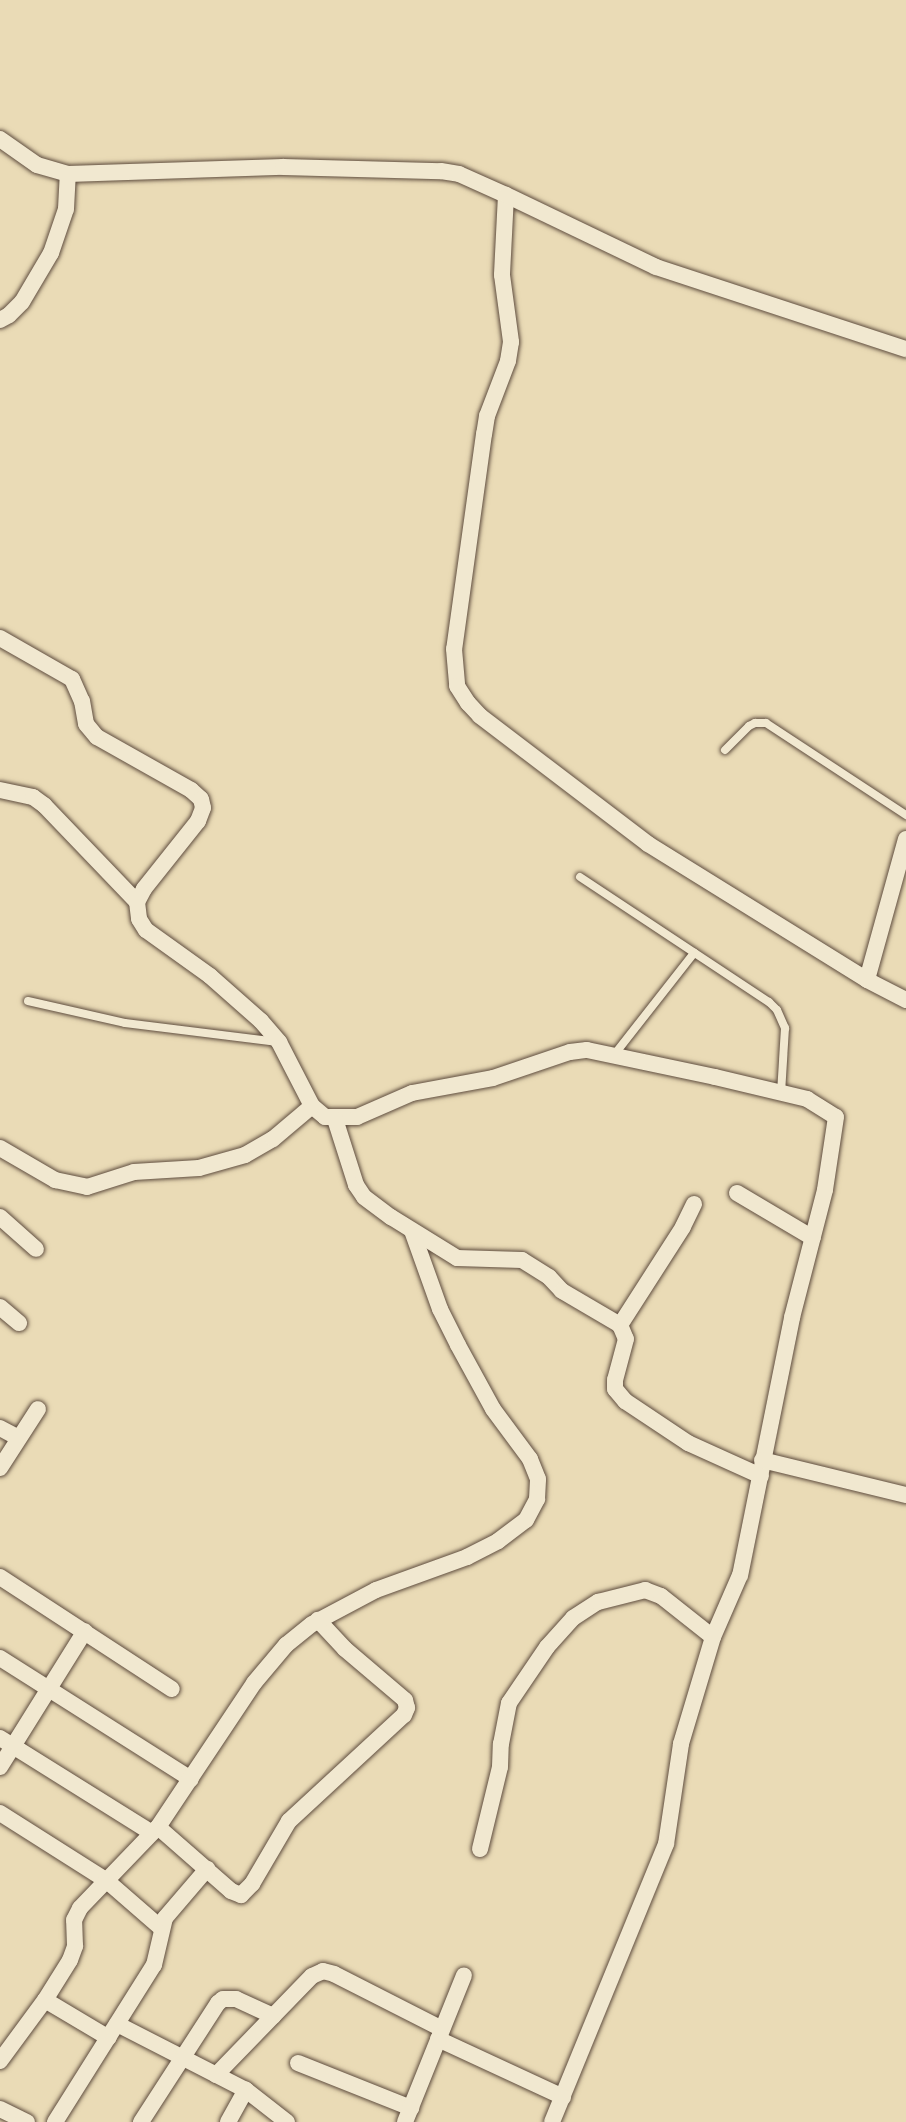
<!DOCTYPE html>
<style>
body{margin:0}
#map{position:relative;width:906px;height:2122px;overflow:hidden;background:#eadbb6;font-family:"EB Garamond",serif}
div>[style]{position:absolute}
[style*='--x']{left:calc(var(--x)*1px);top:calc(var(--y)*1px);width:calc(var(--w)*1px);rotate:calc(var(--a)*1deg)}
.roads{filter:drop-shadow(0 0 2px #5e4c3e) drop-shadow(0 0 2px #5e4c3e)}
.lane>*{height:8px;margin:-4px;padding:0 4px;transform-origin:4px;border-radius:4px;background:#f1e8d0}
.street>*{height:16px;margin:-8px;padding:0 8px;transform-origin:8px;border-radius:8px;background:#f1e8d0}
span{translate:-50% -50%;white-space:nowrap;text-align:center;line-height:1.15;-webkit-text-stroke:6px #f1e8d0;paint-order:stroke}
</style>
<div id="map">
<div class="roads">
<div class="lane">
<div style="--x:725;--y:750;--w:34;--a:-45"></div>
<div style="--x:749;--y:726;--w:7;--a:-27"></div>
<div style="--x:755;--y:723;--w:11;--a:0"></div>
<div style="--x:766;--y:723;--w:168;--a:33.3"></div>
<div style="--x:580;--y:877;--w:227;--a:33.5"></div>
<div style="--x:769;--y:1002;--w:11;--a:45"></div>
<div style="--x:777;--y:1010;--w:20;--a:66"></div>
<div style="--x:785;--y:1028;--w:65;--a:93.5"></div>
<div style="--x:28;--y:1001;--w:99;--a:12.8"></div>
<div style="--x:125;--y:1023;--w:154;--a:7.1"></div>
<div style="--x:614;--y:1055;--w:130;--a:-51.9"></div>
</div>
<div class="street">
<div style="--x:0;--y:139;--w:45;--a:35.1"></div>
<div style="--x:37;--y:165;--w:32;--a:16"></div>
<div style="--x:68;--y:174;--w:215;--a:-1.9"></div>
<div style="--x:283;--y:167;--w:158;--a:1.5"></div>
<div style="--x:441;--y:171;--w:18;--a:9"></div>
<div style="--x:459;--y:174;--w:51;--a:24.1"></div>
<div style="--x:506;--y:195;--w:80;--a:92.9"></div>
<div style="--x:502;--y:275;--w:68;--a:82.3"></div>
<div style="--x:511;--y:342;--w:19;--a:99"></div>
<div style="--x:508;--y:361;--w:59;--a:110.9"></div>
<div style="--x:487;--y:416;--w:18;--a:99"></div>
<div style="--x:484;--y:434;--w:217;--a:97.9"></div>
<div style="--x:454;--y:649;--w:37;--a:85"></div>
<div style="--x:457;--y:686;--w:20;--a:57"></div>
<div style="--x:468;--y:703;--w:18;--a:47"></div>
<div style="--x:480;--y:716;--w:211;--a:37.3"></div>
<div style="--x:648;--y:844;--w:258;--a:31.8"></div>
<div style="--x:506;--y:195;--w:166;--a:25.6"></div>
<div style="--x:656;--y:267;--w:263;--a:18.2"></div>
<div style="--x:0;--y:320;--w:10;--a:-29"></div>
<div style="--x:9;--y:315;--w:18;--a:-45"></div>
<div style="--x:22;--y:302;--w:57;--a:-59.4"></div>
<div style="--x:51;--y:253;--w:46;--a:-71.2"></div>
<div style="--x:66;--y:209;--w:35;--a:-87"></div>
<div style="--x:0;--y:638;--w:83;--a:29.7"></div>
<div style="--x:72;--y:679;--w:24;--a:66"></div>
<div style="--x:82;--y:701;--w:23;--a:80"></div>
<div style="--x:86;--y:724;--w:17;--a:50"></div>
<div style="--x:97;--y:737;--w:108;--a:29.4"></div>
<div style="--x:191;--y:790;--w:13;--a:42"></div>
<div style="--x:201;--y:799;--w:9;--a:77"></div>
<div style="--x:203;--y:808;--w:14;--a:111"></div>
<div style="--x:198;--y:821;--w:87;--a:128.5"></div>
<div style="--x:144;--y:889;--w:15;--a:118"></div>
<div style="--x:137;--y:902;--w:17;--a:83"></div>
<div style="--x:139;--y:919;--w:13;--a:58"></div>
<div style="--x:146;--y:930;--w:79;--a:35.7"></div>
<div style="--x:210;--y:976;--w:68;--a:41.4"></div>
<div style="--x:261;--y:1021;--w:28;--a:49"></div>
<div style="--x:279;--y:1042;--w:72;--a:62.7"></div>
<div style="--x:312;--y:1106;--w:17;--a:40"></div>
<div style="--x:325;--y:1117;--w:32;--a:0"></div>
<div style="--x:357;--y:1117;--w:60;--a:-23.6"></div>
<div style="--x:412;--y:1093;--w:82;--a:-10.5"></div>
<div style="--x:493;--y:1078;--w:81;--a:-18.7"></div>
<div style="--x:570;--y:1052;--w:17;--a:-7"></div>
<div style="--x:587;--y:1050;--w:131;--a:11.9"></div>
<div style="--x:715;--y:1077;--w:95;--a:13.4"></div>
<div style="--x:807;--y:1099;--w:34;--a:32"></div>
<div style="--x:836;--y:1117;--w:74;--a:98.6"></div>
<div style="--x:825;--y:1190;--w:132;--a:104.5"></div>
<div style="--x:792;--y:1318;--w:262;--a:101.4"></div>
<div style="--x:740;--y:1575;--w:68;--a:113.5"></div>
<div style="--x:713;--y:1637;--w:112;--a:106.7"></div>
<div style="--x:681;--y:1744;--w:101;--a:98.5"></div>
<div style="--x:666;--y:1844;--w:300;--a:112.3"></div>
<div style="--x:0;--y:790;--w:34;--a:12"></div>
<div style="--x:33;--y:797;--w:14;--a:36"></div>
<div style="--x:44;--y:805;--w:134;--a:46.2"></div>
<div style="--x:906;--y:839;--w:146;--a:105.5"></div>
<div style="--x:867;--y:980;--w:44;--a:27.1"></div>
<div style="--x:335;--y:1119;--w:69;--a:72.3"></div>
<div style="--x:356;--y:1185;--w:14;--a:56"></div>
<div style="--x:364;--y:1197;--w:34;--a:37"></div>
<div style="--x:391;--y:1217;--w:78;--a:31.8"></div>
<div style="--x:457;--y:1258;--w:65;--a:1.8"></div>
<div style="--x:522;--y:1260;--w:32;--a:32"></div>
<div style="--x:549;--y:1277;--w:19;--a:47"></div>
<div style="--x:562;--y:1291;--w:67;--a:30.4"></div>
<div style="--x:0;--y:1148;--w:64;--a:30.2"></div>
<div style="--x:55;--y:1180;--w:33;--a:12"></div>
<div style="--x:87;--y:1187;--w:49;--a:-17.7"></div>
<div style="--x:134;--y:1172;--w:65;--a:-3.5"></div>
<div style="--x:199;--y:1168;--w:48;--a:-15.8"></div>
<div style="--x:245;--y:1155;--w:32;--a:-30"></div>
<div style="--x:273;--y:1139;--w:51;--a:-40.2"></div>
<div style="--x:737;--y:1193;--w:88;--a:30.6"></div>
<div style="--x:694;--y:1204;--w:25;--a:116"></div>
<div style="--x:683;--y:1227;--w:117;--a:122.7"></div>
<div style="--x:620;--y:1325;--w:15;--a:67"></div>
<div style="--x:626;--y:1339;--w:42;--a:105"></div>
<div style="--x:615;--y:1380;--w:9;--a:90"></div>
<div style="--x:615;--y:1389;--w:16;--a:50"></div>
<div style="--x:625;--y:1401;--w:76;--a:33.7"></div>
<div style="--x:688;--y:1443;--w:80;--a:24.3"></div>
<div style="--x:0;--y:1217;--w:48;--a:41.6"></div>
<div style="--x:0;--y:1307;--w:25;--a:40"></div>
<div style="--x:0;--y:1428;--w:21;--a:28"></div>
<div style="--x:762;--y:1460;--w:148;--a:13.7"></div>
<div style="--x:0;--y:1468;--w:70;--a:-57.2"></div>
<div style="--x:0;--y:1577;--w:205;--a:33.1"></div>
<div style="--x:0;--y:1658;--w:226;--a:32.4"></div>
<div style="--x:0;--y:1738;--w:179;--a:32"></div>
<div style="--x:0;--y:1767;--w:160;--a:-58"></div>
<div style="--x:0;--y:1813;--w:127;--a:32.4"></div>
<div style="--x:107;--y:1881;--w:72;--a:41"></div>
<div style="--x:158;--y:1827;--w:97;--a:41.2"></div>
<div style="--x:231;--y:1891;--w:11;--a:22"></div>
<div style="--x:241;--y:1895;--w:16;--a:-45"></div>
<div style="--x:252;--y:1884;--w:73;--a:-59.6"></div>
<div style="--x:289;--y:1821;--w:156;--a:-42.7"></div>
<div style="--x:404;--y:1715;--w:8;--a:-67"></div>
<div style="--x:407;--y:1708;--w:8;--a:-104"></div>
<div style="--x:405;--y:1700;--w:79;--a:-139.6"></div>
<div style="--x:345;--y:1649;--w:40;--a:-133"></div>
<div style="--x:480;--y:1849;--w:84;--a:-76.3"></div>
<div style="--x:500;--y:1767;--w:23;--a:-88"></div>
<div style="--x:501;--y:1744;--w:42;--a:-79"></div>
<div style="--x:509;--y:1703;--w:68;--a:-55.8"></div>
<div style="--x:547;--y:1647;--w:39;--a:-48"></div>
<div style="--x:573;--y:1618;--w:30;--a:-33"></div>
<div style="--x:598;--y:1602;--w:49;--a:-14.3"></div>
<div style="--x:645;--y:1590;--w:17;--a:21"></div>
<div style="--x:661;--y:1596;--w:66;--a:38.3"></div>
<div style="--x:45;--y:2000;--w:74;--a:30.7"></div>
<div style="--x:117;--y:2024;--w:145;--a:27.1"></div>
<div style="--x:246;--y:2090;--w:52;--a:38"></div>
<div style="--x:438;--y:2039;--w:138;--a:24.9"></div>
<div style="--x:0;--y:2061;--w:76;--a:-53.6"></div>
<div style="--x:45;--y:2000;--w:47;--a:-58"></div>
<div style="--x:70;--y:1960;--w:15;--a:-70"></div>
<div style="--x:75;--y:1946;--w:26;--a:-92"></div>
<div style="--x:74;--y:1920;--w:13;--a:-63"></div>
<div style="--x:80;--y:1908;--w:112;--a:-46.1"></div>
<div style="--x:158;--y:1827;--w:173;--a:-56.3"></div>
<div style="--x:254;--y:1683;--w:50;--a:-49.9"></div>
<div style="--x:286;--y:1645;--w:33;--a:-39"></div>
<div style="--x:312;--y:1624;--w:72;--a:-28"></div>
<div style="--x:376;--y:1590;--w:97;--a:-19.9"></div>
<div style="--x:467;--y:1557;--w:35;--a:-27"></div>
<div style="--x:498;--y:1541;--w:35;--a:-37"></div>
<div style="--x:526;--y:1520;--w:24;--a:-62"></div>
<div style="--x:537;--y:1499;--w:20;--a:-87"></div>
<div style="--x:538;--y:1479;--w:22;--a:-112"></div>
<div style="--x:530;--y:1459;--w:62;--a:-126.5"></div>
<div style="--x:493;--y:1409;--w:73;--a:-118.7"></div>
<div style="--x:458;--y:1345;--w:40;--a:-116.6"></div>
<div style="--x:440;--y:1309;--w:83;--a:-109.7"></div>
<div style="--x:298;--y:2063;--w:122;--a:21.7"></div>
<div style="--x:216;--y:2075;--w:138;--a:-45.9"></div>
<div style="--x:312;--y:1976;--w:12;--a:-24"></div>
<div style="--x:323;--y:1971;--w:11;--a:15"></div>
<div style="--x:334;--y:1974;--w:121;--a:27"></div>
<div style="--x:0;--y:2109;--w:30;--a:26"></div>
<div style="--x:55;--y:2122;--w:186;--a:-57.8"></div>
<div style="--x:154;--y:1965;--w:48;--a:-76.8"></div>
<div style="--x:165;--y:1918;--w:65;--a:-49.4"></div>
<div style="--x:141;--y:2122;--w:142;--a:-57.1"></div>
<div style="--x:218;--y:2003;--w:6;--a:-39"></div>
<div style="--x:223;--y:1999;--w:13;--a:0"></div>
<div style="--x:236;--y:1999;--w:41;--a:24.7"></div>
<div style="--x:228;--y:2122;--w:37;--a:-61"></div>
<div style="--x:405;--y:2122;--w:158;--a:-68.1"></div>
</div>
</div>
</div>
